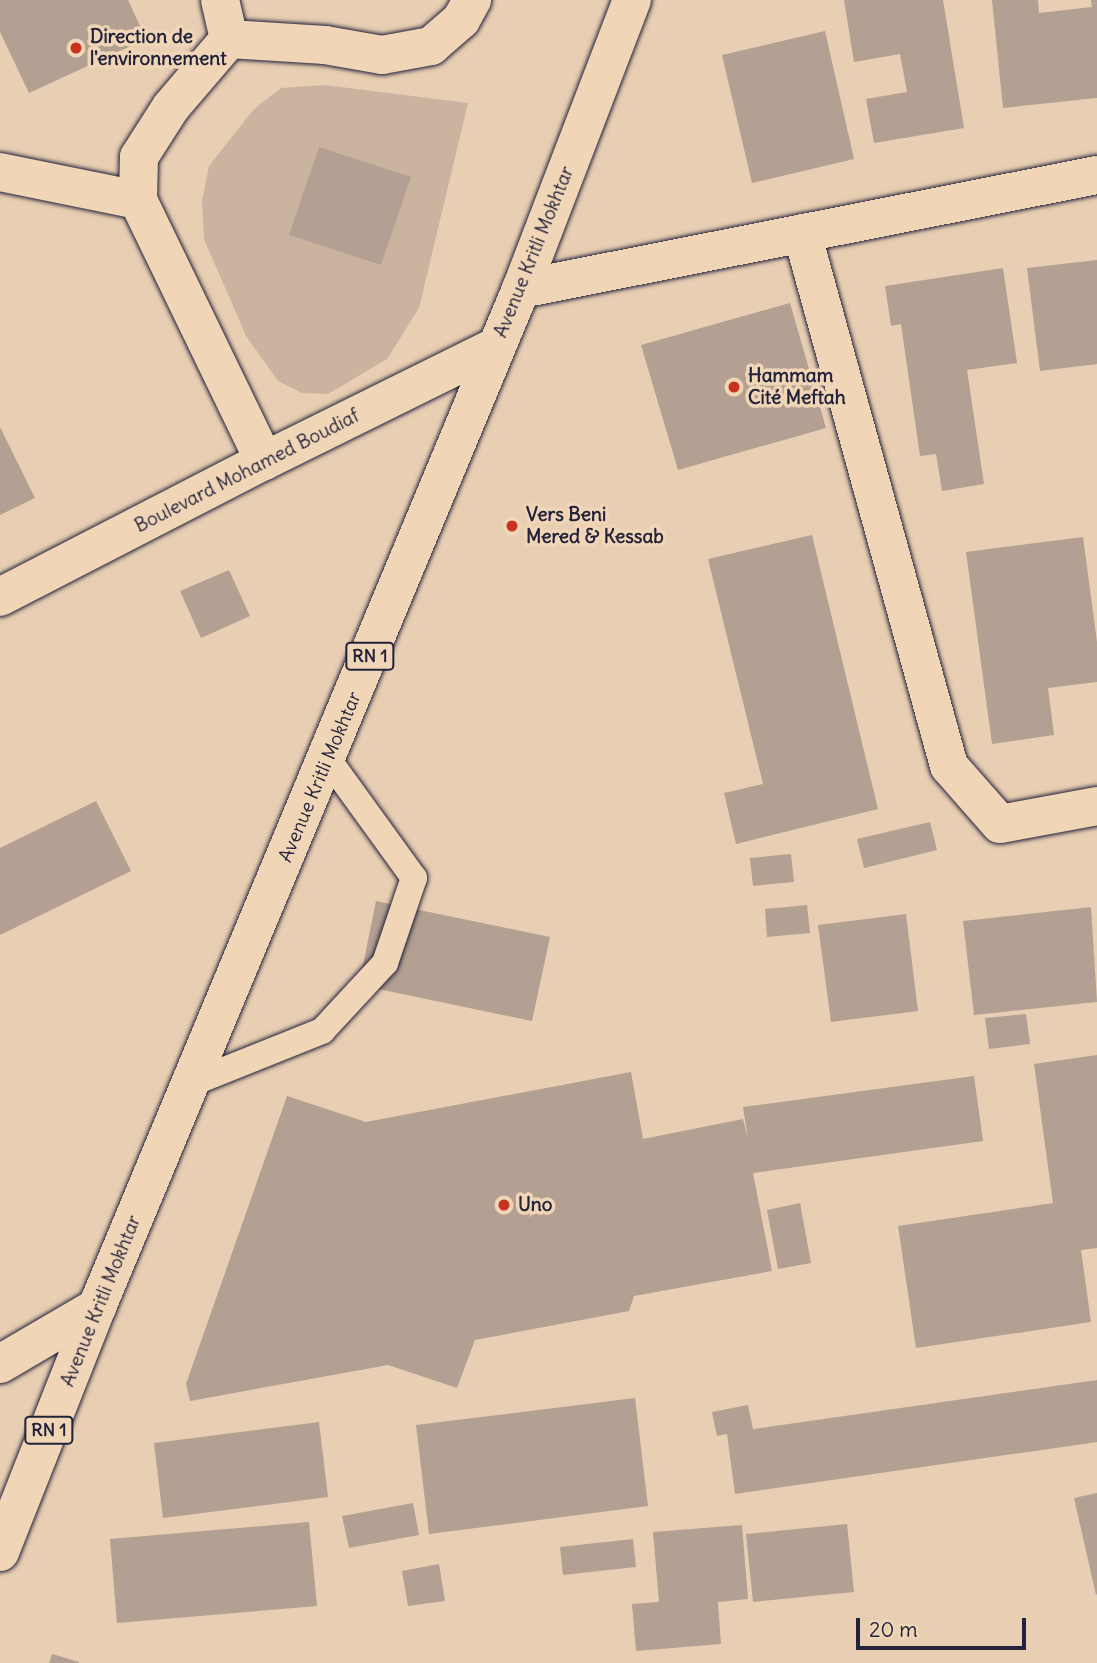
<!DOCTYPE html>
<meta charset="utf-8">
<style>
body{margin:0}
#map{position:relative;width:1097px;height:1663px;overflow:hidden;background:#e8ceb2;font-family:Delius,sans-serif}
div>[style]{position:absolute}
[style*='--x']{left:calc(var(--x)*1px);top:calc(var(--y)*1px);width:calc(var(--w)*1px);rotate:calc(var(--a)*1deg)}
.green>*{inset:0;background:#cab4a0}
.building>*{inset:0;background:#b3a092}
.roads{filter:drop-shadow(0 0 2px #22223b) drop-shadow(0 0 2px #22223b)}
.lane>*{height:26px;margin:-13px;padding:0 13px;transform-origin:13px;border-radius:13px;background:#f0d5b7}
.street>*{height:38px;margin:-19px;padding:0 19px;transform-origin:19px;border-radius:19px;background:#f0d5b7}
.secondary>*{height:38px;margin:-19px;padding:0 19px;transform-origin:19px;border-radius:19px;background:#f0d5b7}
.primary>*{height:38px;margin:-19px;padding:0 19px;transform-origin:19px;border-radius:19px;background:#f0d5b7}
.dots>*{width:19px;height:19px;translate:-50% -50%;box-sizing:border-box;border:4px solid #f0d5b7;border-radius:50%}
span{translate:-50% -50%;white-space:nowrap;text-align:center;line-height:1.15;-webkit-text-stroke:7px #f0d5b7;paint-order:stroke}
.shield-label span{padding:2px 5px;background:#f0d5b7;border:2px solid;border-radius:5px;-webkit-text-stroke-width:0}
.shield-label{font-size:18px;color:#22223b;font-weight:700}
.poi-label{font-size:19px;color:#22223b;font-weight:700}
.left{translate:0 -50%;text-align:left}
.street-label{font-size:19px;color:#22223b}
.scale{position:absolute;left:856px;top:1618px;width:170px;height:32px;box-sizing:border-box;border:4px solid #22223b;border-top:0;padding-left:9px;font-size:21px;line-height:24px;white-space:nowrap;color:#22223b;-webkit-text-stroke:5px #f0d5b7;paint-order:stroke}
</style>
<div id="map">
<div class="green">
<div style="clip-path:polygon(325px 85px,468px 103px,419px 308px,387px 359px,328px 394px,302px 393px,278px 381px,246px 336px,204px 239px,202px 201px,209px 166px,254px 109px,281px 88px)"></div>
</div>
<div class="building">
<div style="clip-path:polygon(0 0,128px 0,146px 39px,29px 93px,0 32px)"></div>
<div style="clip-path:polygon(844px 0,943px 0,964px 128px,874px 143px,866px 99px,907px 92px,900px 54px,854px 62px)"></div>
<div style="clip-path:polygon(992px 0,1038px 0,1039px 13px,1092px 7px,1091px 0,1097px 0,1097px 98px,1003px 108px)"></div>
<div style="clip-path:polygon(825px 31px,854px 159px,752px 183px,722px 55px)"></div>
<div style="clip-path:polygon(319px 147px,411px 177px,381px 265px,289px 235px)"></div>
<div style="clip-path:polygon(1097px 260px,1097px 364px,1040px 371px,1027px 268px)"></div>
<div style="clip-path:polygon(1003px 268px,1017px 363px,967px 370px,984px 484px,942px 491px,936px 454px,920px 456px,901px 324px,891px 326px,885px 286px)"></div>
<div style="clip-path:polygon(790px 303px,826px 428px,678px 470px,641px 345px)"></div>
<div style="clip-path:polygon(0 427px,35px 498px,0 515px)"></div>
<div style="clip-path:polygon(812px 535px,878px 809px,736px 844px,724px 793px,763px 784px,708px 559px)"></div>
<div style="clip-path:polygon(1083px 537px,1097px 642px,1097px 682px,1048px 688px,1054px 735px,992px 744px,966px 552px)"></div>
<div style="clip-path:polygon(229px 570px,250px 616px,201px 638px,180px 591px)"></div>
<div style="clip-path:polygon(96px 801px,131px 871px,0 935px,0 848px)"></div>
<div style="clip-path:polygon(930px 822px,937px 850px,864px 868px,857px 839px)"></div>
<div style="clip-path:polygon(791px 854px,794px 882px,753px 886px,750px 858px)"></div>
<div style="clip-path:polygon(376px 901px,550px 937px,532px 1021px,359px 985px)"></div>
<div style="clip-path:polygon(807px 905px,810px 933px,767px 937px,765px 909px)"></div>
<div style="clip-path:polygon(1091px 907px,1097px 1002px,974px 1015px,963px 921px)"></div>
<div style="clip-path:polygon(906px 914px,918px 1011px,831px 1022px,818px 925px)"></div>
<div style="clip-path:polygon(1026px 1014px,1030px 1044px,989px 1049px,985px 1018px)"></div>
<div style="clip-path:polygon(1097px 1055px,1097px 1248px,1081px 1250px,1091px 1322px,916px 1348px,898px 1226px,1053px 1203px,1034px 1064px)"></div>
<div style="clip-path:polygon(631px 1072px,643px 1139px,743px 1119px,748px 1139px,743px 1107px,974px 1076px,983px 1141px,753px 1173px,772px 1271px,634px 1296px,629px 1311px,475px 1340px,457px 1388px,388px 1365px,190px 1401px,186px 1384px,287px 1096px,366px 1122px)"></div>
<div style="clip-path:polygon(800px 1203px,811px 1263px,778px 1269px,767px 1210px)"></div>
<div style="clip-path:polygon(1097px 1380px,1097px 1442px,735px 1494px,727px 1434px,717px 1436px,712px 1412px,748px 1405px,753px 1429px)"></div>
<div style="clip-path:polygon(635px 1398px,648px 1506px,429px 1534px,416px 1425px)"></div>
<div style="clip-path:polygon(319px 1422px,328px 1497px,163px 1518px,154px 1443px)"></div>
<div style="clip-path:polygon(1097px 1493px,1097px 1594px,1096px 1595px,1074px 1498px)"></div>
<div style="clip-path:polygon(413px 1503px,419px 1535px,349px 1548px,342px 1516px)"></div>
<div style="clip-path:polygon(309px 1522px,317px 1606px,117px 1623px,110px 1539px)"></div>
<div style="clip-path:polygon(847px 1524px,854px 1592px,753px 1602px,746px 1534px)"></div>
<div style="clip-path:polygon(742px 1525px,748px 1599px,718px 1602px,721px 1644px,636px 1651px,632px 1604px,659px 1602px,653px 1532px)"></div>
<div style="clip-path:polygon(633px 1539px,636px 1567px,563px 1575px,560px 1547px)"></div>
<div style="clip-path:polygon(439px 1564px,445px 1601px,408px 1606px,402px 1571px)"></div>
<div style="clip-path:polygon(52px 1654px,79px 1662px,79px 1663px,49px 1663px)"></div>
</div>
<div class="roads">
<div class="lane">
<div style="--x:192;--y:1083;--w:140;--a:-21.8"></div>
<div style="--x:322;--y:1031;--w:93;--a:-47.2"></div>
<div style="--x:385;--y:963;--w:90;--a:-71.2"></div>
<div style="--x:414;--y:878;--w:147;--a:-125.9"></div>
</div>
<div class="street">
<div style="--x:220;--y:0;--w:40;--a:77"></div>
<div style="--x:0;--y:172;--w:141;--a:11.5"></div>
<div style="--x:138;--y:200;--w:290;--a:64.2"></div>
<div style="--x:138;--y:200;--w:43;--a:-88.7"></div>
<div style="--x:139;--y:157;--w:59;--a:-57.4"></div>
<div style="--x:171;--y:107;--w:89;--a:-49.5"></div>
<div style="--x:229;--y:39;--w:96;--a:3.6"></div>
<div style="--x:325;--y:45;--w:58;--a:10"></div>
<div style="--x:382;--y:55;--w:50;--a:-10.4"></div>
<div style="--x:431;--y:46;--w:40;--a:-41"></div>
<div style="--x:461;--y:20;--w:23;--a:-61"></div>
<div style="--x:802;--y:233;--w:553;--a:74.58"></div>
<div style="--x:949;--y:766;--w:77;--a:48.7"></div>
<div style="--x:1000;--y:824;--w:99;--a:-10.5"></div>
<div style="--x:521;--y:289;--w:587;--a:-11.2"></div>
</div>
<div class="secondary">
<div style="--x:0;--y:597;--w:297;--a:-27.3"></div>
<div style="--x:264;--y:461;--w:258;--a:-26.3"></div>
<div style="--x:0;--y:1364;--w:113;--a:-30.4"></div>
</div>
<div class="primary">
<div style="--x:0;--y:1552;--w:264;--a:-68.4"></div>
<div style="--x:97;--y:1307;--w:1103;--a:-67.39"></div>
<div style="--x:521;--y:289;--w:310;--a:-69"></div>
</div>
</div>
<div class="dots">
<div style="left:76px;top:48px;background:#c8321e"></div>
<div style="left:734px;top:387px;background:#c8321e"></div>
<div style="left:512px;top:526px;background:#c8321e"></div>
<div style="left:504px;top:1205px;background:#c8321e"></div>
</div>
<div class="shield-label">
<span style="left:370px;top:656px">RN 1</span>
<span style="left:49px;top:1430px">RN 1</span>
</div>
<div class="poi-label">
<span class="left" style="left:90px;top:48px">Direction de<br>l'environnement</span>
<span class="left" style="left:748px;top:387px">Hammam<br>Cité Meftah</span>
<span class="left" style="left:526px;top:526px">Vers Beni<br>Mered &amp; Kessab</span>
<span class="left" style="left:518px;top:1205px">Uno</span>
</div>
<div class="street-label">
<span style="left:534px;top:252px;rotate:-68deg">Avenue Kritli Mokhtar</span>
<span style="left:247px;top:471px;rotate:-27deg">Boulevard Mohamed Boudiaf</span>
<span style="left:320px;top:777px;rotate:-67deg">Avenue Kritli Mokhtar</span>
<span style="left:101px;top:1301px;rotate:-68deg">Avenue Kritli Mokhtar</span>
</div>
<div class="scale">20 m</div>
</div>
